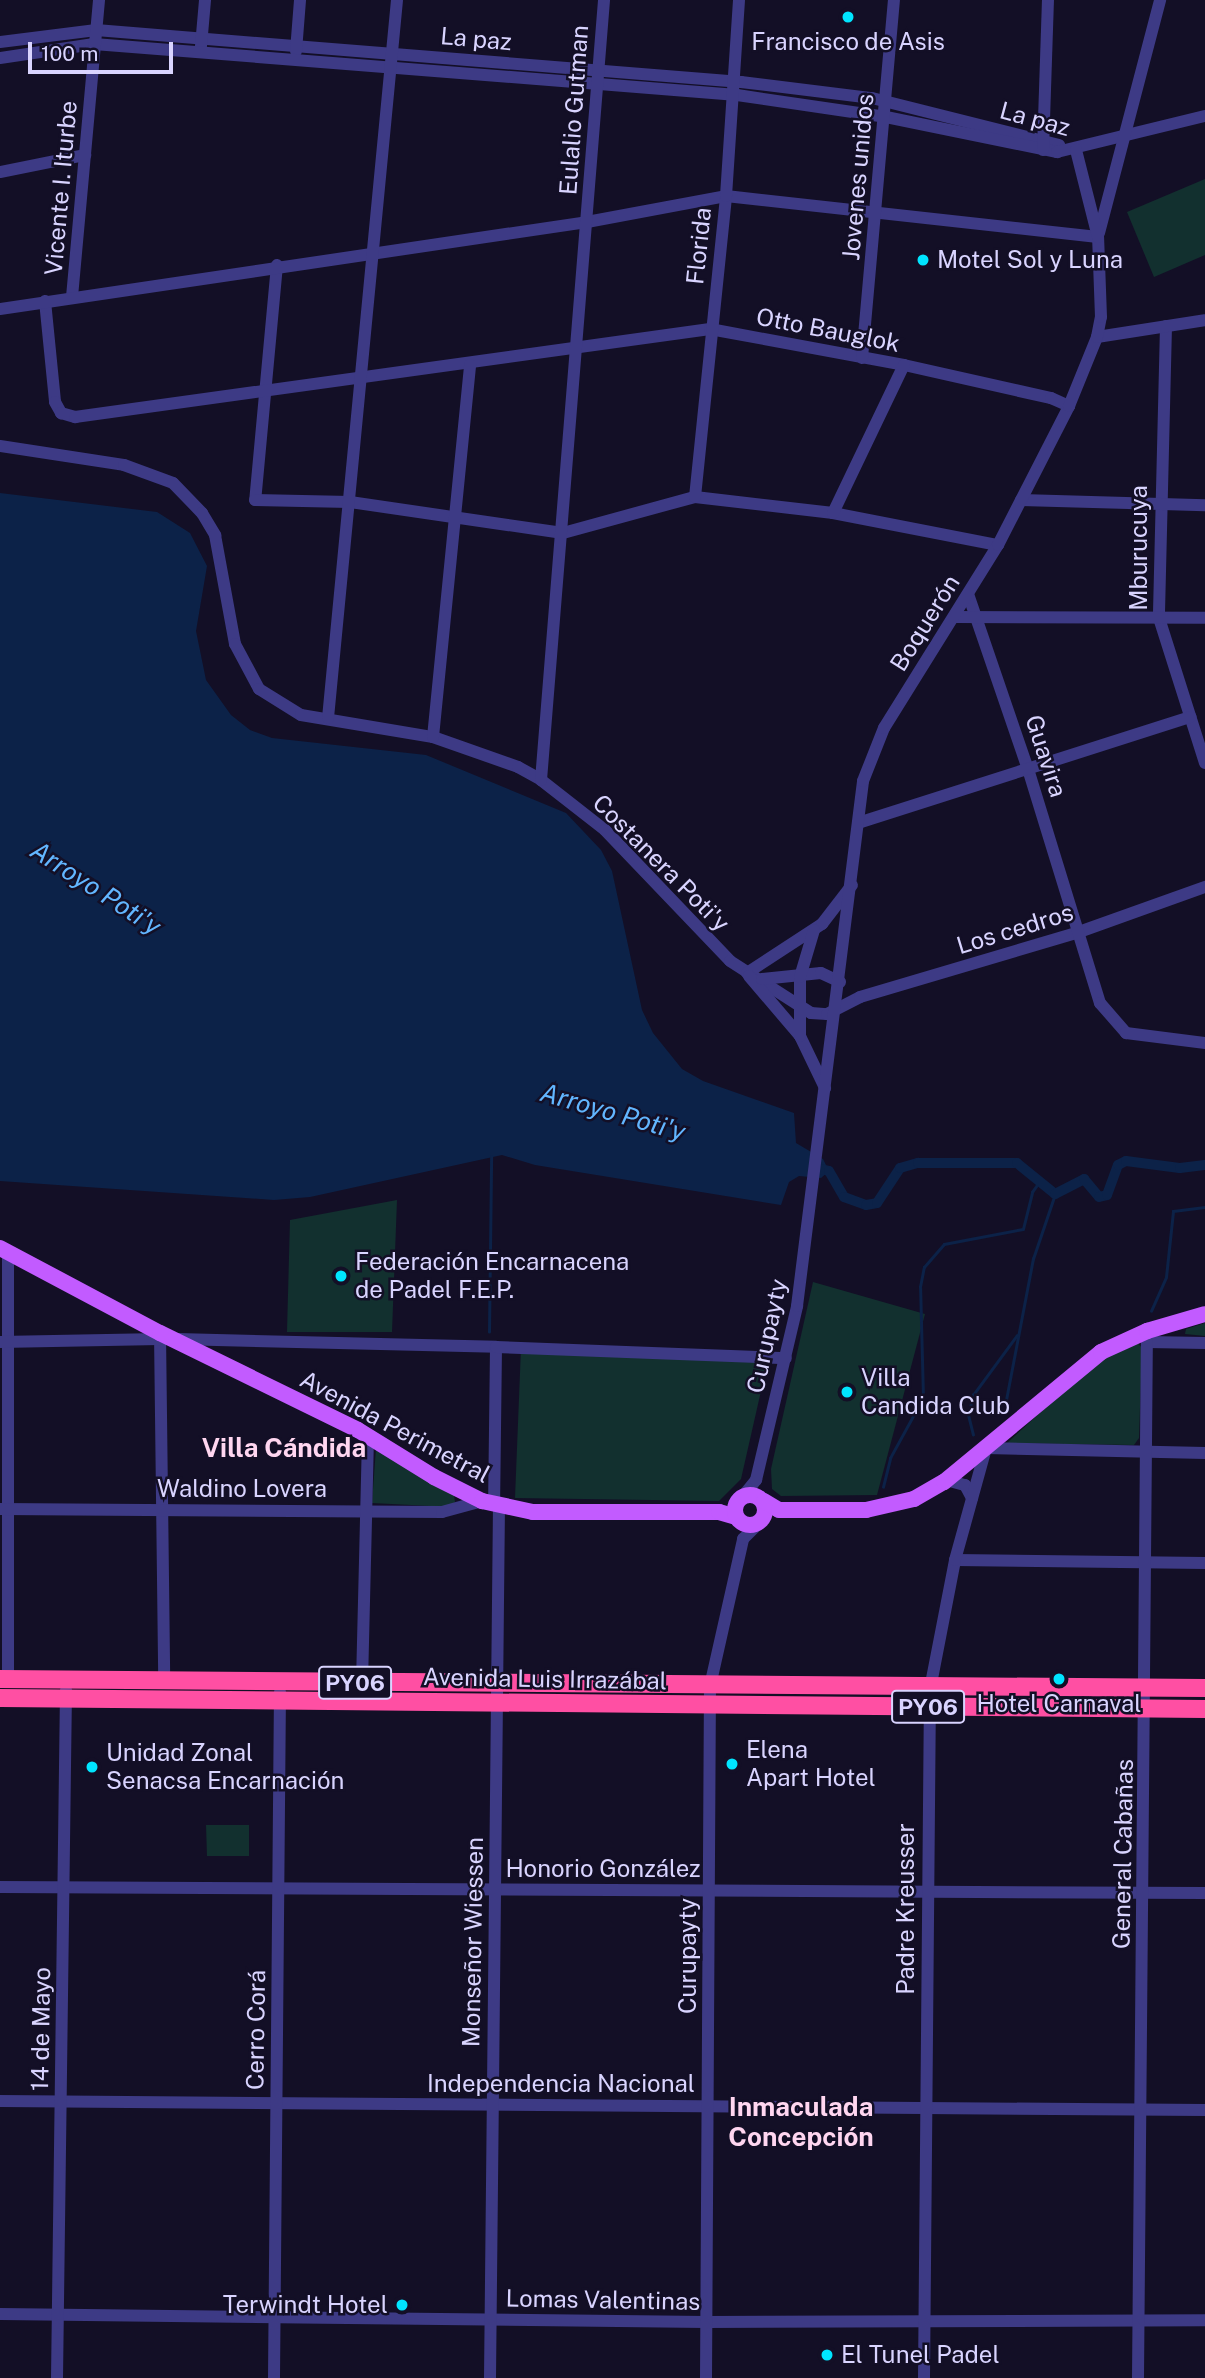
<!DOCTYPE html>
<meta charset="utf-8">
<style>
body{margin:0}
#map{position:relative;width:1205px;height:2378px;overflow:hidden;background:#130f26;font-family:"Public Sans",sans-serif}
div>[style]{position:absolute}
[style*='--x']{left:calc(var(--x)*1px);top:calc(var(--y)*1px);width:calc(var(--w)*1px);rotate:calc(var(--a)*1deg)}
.green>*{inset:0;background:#12302f}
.water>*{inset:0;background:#0c2248}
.stream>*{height:2.5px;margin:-1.25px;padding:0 1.25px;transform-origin:1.25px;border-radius:1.25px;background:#0c2248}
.canal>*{height:10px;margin:-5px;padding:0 5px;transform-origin:5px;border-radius:5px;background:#0c2248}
.minor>*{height:12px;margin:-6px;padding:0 6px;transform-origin:6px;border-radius:6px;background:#3d3a85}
.major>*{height:16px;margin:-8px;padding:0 8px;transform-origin:8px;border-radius:8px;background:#c25bff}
.major>.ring{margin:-8px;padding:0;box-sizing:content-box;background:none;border:16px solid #c25bff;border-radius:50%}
.highway>*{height:18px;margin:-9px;padding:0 9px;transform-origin:9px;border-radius:9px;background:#ff4fa3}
.dots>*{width:19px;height:19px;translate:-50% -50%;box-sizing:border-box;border:4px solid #130f26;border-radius:50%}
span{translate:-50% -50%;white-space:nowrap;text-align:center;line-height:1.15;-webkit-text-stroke:5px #130f26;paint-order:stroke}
.shield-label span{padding:2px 5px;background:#130f26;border:2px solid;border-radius:5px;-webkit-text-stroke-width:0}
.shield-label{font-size:23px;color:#d9d4ff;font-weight:700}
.street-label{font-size:24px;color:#d9d4ff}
.poi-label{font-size:24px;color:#d9d4ff}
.left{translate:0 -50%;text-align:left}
.right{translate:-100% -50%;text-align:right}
.water-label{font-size:26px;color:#62b6ff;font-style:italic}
.neighbourhood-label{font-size:26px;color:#ffd6f0;font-weight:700}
.scale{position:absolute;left:28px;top:42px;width:145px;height:32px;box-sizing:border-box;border:4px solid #d9d4ff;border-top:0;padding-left:9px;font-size:21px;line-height:24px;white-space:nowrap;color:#d9d4ff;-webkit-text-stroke:5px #130f26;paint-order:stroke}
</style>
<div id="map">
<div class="green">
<div style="clip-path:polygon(1205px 179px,1205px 255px,1154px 277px,1127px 212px)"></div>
<div style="clip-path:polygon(397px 1200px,392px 1332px,287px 1332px,290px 1220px)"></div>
<div style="clip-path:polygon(813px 1282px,925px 1314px,877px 1495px,781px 1496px,772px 1489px,771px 1469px)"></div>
<div style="clip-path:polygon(1205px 1323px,1205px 1336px,1185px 1334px,1186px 1329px)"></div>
<div style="clip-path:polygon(1137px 1342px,1142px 1348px,1139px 1438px,1134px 1445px,1007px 1443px,1093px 1364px)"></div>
<div style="clip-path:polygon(521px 1348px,768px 1360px,741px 1479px,719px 1501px,515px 1498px)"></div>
<div style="clip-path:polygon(376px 1448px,454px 1495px,455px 1502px,450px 1507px,372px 1503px)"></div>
<div style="clip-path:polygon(206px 1825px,249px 1825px,249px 1856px,207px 1856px)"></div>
</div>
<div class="water">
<div style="clip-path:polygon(0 493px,157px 512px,190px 533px,207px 566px,196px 631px,206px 680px,231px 715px,250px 730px,272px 738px,426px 755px,566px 813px,601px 850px,612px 871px,642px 1010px,653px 1033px,682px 1069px,703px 1081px,794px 1113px,796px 1143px,823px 1159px,829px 1171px,821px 1178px,799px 1176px,789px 1182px,781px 1205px,535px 1165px,502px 1155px,310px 1197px,274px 1200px,0 1181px)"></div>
</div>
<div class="stream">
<div style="--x:1151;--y:1311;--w:37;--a:-66"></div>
<div style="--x:1166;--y:1277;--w:66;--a:-83.9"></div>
<div style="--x:1173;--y:1211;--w:32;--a:-7"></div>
<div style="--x:489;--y:1332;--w:175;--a:-89.3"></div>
<div style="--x:1006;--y:1400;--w:144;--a:-79.2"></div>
<div style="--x:1033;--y:1259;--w:69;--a:-71.3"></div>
<div style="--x:973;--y:1435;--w:21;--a:-104"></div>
<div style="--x:968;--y:1415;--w:21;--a:-76"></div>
<div style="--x:973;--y:1395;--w:74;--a:-53.7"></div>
<div style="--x:883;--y:1487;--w:30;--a:-76"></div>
<div style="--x:890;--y:1458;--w:68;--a:-61.2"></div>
<div style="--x:923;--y:1398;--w:111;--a:-91.5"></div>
<div style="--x:920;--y:1287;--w:20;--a:-79"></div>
<div style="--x:924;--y:1267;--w:30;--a:-49"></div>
<div style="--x:944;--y:1244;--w:80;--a:-10.8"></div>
<div style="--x:1023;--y:1229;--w:38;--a:-76"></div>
<div style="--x:1032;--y:1192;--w:14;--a:-54"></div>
</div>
<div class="canal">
<div style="--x:816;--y:1168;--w:13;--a:13"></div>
<div style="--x:829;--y:1171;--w:30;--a:60"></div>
<div style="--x:844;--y:1197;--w:23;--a:20"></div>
<div style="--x:866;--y:1205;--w:11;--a:-10"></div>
<div style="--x:877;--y:1203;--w:42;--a:-56.7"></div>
<div style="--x:900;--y:1168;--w:19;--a:-16"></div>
<div style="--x:918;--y:1163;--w:99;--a:0"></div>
<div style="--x:1017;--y:1163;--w:49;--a:39.2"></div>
<div style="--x:1055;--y:1194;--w:33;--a:-27"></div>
<div style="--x:1084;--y:1179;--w:23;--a:50"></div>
<div style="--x:1099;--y:1197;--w:8;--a:-14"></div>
<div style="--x:1107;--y:1195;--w:32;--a:-70"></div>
<div style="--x:1118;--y:1165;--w:9;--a:-27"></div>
<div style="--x:1126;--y:1161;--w:54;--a:7.4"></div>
<div style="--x:1180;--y:1168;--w:25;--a:-7"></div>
</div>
<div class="minor">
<div style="--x:0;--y:42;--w:97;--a:-7.1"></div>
<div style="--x:96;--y:30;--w:647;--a:4.61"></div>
<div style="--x:741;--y:82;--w:132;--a:7"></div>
<div style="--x:872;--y:98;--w:193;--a:14.1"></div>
<div style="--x:201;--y:46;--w:46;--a:-85"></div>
<div style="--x:296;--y:51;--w:51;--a:-85.5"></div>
<div style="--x:0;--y:58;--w:95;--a:-8.5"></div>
<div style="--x:94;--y:44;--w:645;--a:4.53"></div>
<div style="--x:737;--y:95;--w:151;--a:8.4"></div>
<div style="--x:886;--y:117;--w:175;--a:11.6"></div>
<div style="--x:1057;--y:152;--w:152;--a:-13.7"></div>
<div style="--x:1043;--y:150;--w:150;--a:-88.1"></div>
<div style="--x:0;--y:172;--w:87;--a:-11.3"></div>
<div style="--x:1099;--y:233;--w:241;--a:-75.3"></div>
<div style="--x:277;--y:265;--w:236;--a:95.3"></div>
<div style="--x:255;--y:500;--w:95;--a:1.2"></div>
<div style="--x:350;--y:502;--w:215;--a:8.3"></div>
<div style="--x:563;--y:533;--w:137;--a:-15.3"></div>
<div style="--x:695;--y:497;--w:139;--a:6.6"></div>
<div style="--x:833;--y:513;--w:168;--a:11"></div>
<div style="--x:72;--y:297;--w:298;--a:-84.8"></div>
<div style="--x:45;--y:301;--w:101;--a:84.3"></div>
<div style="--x:55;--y:402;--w:13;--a:61"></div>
<div style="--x:61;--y:413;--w:15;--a:16"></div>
<div style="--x:75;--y:417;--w:641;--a:-7.89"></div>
<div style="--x:710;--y:329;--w:197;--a:10.5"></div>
<div style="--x:904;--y:365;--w:151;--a:12.7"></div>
<div style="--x:1051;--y:398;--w:20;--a:24"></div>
<div style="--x:0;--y:309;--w:593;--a:-8.43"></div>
<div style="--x:587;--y:222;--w:141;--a:-10.6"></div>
<div style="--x:726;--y:196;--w:374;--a:6.3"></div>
<div style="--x:1166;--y:326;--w:292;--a:91.4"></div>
<div style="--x:1159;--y:618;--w:152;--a:72.4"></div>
<div style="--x:1097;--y:337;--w:109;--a:-8.9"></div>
<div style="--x:862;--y:358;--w:359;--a:-84.9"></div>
<div style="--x:0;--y:446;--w:125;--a:8.7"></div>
<div style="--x:124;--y:465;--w:52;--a:20.2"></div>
<div style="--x:173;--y:483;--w:42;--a:46"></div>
<div style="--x:202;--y:513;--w:26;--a:59"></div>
<div style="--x:215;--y:535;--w:111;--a:79.6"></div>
<div style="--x:235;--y:644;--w:51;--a:61.9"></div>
<div style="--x:259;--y:689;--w:49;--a:31.8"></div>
<div style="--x:301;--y:715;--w:134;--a:9.5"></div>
<div style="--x:433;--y:737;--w:90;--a:19.4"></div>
<div style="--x:518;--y:767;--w:26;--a:29"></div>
<div style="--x:541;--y:780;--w:81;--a:38"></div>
<div style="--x:605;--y:830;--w:181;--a:46.3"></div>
<div style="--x:730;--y:961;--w:96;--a:32.7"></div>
<div style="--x:811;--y:1013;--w:16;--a:4"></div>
<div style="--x:827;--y:1014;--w:37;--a:-27"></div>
<div style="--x:860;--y:997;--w:228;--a:-16.5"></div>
<div style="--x:1079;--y:932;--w:134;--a:-19.7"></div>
<div style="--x:695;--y:497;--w:303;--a:-84.1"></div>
<div style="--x:726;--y:196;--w:196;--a:-86.2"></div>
<div style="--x:1021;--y:500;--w:184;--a:1.6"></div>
<div style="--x:833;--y:513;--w:164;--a:-64.4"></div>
<div style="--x:968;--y:594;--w:185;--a:71.1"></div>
<div style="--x:1028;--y:769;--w:245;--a:72.9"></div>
<div style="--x:1100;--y:1003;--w:40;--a:49"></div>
<div style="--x:1126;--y:1033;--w:80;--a:7.2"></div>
<div style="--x:955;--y:617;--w:250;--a:0.2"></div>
<div style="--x:328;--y:718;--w:721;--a:-84.51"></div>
<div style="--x:433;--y:737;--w:374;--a:-84.3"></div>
<div style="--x:541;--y:780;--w:783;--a:-85.38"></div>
<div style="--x:858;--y:823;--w:349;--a:-17.7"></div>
<div style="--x:747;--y:973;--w:90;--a:-33.2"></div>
<div style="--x:822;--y:924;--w:49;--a:-52.4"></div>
<div style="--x:749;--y:976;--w:79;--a:49.6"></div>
<div style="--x:800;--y:1036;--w:58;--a:64.3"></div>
<div style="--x:762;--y:979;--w:59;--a:-5.8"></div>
<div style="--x:821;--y:973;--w:21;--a:25"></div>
<div style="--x:800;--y:1036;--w:59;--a:-90"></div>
<div style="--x:800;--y:977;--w:49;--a:-73.4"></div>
<div style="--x:8;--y:1253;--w:426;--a:90"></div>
<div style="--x:160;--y:1333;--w:348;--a:89.3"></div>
<div style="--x:177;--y:1339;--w:319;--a:1.4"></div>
<div style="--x:496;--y:1347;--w:158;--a:90.7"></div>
<div style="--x:0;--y:1342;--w:160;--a:-1.1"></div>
<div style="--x:1147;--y:1342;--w:58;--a:1"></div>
<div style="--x:496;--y:1347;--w:290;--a:2.2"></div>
<div style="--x:946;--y:1480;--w:20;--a:15"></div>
<div style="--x:965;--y:1485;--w:15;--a:62"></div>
<div style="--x:743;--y:1496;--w:21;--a:-51"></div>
<div style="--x:756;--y:1480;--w:179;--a:-76.7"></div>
<div style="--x:797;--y:1306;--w:529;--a:-82.83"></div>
<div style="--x:863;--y:781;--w:57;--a:-68.4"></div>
<div style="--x:884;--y:728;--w:216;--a:-58.1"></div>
<div style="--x:998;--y:545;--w:156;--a:-62.9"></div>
<div style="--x:1069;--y:406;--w:74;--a:-67.9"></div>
<div style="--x:1097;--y:337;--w:20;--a:-79"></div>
<div style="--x:1101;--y:317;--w:80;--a:-92.1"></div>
<div style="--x:1098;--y:237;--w:90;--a:-104.2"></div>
<div style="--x:0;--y:1509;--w:442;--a:0.4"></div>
<div style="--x:442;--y:1512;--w:41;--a:-15.4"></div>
<div style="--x:955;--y:1560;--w:250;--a:0.7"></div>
<div style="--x:362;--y:1683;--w:248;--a:-88.6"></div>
<div style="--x:0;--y:1887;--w:1205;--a:0.29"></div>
<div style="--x:0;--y:2101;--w:1205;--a:0.43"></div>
<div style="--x:0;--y:2314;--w:706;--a:0.65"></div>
<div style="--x:706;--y:2322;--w:499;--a:-0.2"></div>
<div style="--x:57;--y:2378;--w:688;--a:-89.25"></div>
<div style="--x:274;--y:2378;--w:686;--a:-89.5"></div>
<div style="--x:490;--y:2378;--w:872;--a:-89.41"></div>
<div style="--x:706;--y:2378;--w:692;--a:-89.67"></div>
<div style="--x:710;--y:1686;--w:151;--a:-77.3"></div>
<div style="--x:743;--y:1539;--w:21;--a:-45"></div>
<div style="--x:924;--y:2378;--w:689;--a:-89.5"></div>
<div style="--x:930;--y:1689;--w:131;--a:-79"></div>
<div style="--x:955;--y:1560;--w:116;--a:-74.5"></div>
<div style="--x:986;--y:1448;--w:219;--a:1.3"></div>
<div style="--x:1138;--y:2378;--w:1047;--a:-89.51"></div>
</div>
<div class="major">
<div style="--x:0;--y:1248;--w:181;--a:28"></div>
<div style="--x:160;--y:1333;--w:220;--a:26.1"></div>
<div style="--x:358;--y:1430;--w:89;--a:31.7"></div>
<div style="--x:434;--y:1477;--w:54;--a:26.6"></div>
<div style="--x:482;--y:1501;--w:52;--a:12.2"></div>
<div style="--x:533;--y:1512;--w:186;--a:0"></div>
<div style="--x:719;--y:1512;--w:18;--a:16"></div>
<div class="ring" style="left:735px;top:1495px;width:14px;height:14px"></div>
<div style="--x:764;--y:1501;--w:17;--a:31"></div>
<div style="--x:779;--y:1510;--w:87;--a:0"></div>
<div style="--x:866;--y:1510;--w:49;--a:-12.9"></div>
<div style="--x:914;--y:1499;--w:34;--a:-30"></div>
<div style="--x:944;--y:1482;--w:204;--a:-39.6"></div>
<div style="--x:1101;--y:1352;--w:51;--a:-24.5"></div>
<div style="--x:1147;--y:1331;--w:60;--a:-16.3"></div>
</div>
<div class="highway">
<div style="--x:0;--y:1679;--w:1205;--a:0.43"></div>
<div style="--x:0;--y:1698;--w:1205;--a:0.52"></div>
</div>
<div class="dots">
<div style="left:848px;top:17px;background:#00e5ff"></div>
<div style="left:923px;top:260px;background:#00e5ff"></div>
<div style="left:341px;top:1276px;background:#00e5ff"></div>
<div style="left:847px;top:1392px;background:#00e5ff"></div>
<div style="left:1059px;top:1679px;background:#00e5ff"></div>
<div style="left:732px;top:1764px;background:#00e5ff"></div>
<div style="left:92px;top:1767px;background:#00e5ff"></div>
<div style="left:402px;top:2305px;background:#00e5ff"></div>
<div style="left:827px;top:2355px;background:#00e5ff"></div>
</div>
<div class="shield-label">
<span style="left:355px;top:1683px">PY06</span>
<span style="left:928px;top:1707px">PY06</span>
</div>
<div class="street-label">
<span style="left:476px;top:39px;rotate:5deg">La paz</span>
<span style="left:574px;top:110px;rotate:-86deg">Eulalio Gutman</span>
<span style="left:1035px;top:119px;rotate:15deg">La paz</span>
<span style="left:858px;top:177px;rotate:-85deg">Jovenes unidos</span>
<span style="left:61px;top:188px;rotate:-85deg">Vicente I. Iturbe</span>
<span style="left:699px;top:246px;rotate:-84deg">Florida</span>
<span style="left:828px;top:330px;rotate:11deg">Otto Bauglok</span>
<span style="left:1139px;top:548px;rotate:-90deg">Mburucuya</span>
<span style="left:925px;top:623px;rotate:-58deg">Boquerón</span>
<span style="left:1046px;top:756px;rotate:72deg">Guavira</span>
<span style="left:661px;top:863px;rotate:45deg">Costanera Poti'y</span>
<span style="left:1015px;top:929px;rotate:-17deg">Los cedros</span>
<span style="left:767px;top:1336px;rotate:-78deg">Curupayty</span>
<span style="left:395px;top:1427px;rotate:28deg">Avenida Perimetral</span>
<span style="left:242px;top:1489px">Waldino Lovera</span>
<span style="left:545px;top:1679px;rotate:1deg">Avenida Luis Irrazábal</span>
<span style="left:1123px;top:1854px;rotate:-89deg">General Cabañas</span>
<span style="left:603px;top:1869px">Honorio González</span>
<span style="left:906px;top:1909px;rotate:-90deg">Padre Kreusser</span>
<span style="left:473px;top:1942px;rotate:-89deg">Monseñor Wiessen</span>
<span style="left:688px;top:1956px;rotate:-90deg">Curupayty</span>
<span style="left:41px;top:2029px;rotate:-89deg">14 de Mayo</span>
<span style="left:256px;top:2030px;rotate:-89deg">Cerro Corá</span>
<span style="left:561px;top:2084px">Independencia Nacional</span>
<span style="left:603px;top:2300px;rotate:1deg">Lomas Valentinas</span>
</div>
<div class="poi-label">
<span style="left:848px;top:42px">Francisco de Asis</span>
<span class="left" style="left:937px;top:260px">Motel Sol y Luna</span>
<span class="left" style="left:355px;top:1276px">Federación Encarnacena<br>de Padel F.E.P.</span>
<span class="left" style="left:861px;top:1392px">Villa<br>Candida Club</span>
<span style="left:1059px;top:1704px">Hotel Carnaval</span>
<span class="left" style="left:746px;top:1764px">Elena<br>Apart Hotel</span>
<span class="left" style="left:106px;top:1767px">Unidad Zonal<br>Senacsa Encarnación</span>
<span class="right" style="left:388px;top:2305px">Terwindt Hotel</span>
<span class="left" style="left:841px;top:2355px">El Tunel Padel</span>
</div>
<div class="water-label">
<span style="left:96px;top:888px;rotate:33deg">Arroyo Poti'y</span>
<span style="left:613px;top:1112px;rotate:16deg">Arroyo Poti'y</span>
</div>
<div class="neighbourhood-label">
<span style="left:284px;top:1448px">Villa Cándida</span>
<span style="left:801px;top:2122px">Inmaculada<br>Concepción</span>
</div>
<div class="scale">100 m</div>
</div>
